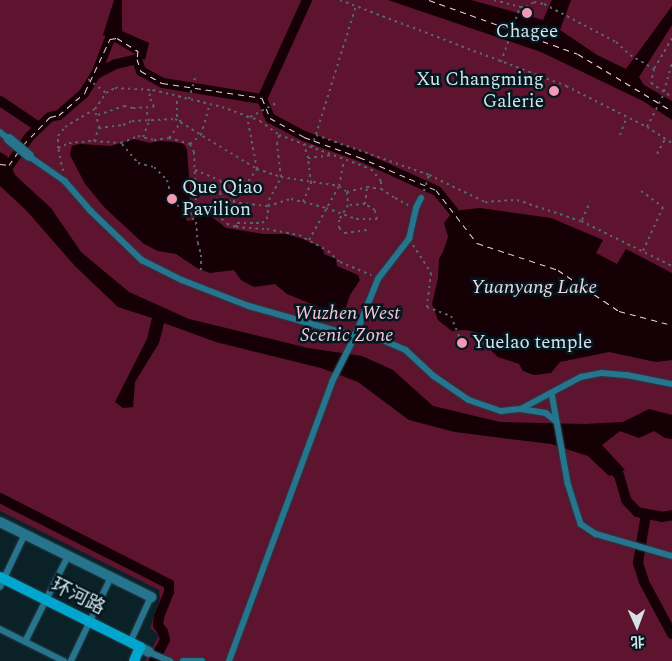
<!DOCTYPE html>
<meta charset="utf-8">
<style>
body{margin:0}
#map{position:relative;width:672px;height:661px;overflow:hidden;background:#0a2128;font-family:Spectral,"Noto Sans SC",serif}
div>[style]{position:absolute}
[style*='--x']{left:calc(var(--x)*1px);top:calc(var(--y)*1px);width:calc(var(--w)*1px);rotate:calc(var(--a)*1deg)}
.green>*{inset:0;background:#5e132f}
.water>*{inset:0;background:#140005}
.canal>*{height:10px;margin:-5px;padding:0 5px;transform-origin:5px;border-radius:5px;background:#140005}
.ferry>*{height:1px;margin-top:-0.5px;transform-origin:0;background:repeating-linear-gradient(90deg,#f1d6dc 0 6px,transparent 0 11px)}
.path>*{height:2px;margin-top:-1px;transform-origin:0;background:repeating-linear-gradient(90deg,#54676d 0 2.5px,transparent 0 6.5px)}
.roads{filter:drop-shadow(0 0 1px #263c43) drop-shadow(0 0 1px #263c43)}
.lane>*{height:5.5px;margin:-2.75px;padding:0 2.75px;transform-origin:2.75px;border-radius:2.75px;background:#26748d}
.street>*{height:10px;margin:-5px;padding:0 5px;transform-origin:5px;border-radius:5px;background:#26748d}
.secondary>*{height:10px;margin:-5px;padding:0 5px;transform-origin:5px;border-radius:5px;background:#00a6ce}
.dots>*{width:14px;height:14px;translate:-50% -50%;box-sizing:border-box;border:2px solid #02171f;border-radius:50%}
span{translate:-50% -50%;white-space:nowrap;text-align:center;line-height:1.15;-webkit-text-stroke:5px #02171f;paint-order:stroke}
.poi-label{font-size:19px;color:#d4e1e6}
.right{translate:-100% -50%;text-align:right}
.left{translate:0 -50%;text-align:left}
.park-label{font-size:19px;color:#fbc6d3;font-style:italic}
.street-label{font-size:19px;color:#d4e1e6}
.water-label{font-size:20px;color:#f1d6dc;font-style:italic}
.north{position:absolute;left:612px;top:601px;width:50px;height:50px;-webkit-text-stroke:4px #02171f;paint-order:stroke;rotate:178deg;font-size:14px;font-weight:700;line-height:20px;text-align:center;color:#d4e1e6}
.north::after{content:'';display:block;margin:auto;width:18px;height:22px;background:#d4e1e6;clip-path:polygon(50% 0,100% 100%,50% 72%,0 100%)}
</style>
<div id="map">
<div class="green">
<div style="clip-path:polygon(0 0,672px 0,672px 661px,145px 661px,159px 635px,150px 628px,160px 599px,159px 590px,0 511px)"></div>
</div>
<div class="water">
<div style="clip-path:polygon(114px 0,122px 0,122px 31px,149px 43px,145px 60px,103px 35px)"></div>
<div style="clip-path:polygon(388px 0,471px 0,543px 20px,552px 0,571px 0,560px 30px,597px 55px,626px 69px,672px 6px,672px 25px,639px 77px,644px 85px,672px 101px,672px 120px,643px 101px,541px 52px)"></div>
<div style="clip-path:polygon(134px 139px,150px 143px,160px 141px,174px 142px,184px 144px,187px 150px,190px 190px,189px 208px,185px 216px,187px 221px,194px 220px,196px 214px,207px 213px,226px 228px,264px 234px,286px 234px,303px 239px,323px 248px,324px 254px,336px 259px,337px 266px,358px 275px,360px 280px,350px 295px,345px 310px,326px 310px,287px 294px,275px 284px,254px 287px,241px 280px,234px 270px,210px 273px,197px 268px,176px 254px,158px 251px,144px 244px,105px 208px,85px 184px,70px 155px,72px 146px,80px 144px,111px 146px)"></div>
<div style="clip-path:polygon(0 152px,7px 156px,15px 175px,51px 208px,81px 252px,129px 292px,189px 319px,308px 348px,362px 356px,393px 370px,433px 406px,500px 422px,585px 424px,623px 422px,649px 409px,672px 415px,672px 439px,665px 438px,654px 431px,639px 438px,620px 431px,602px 445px,625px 470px,609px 476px,588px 456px,551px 444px,455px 432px,409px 420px,358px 382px,321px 368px,216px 342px,164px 323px,159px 343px,135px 382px,133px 407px,123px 408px,115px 402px,147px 339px,152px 318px,118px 307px,75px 266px,26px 210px,0 186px)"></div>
<div style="clip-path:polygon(480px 208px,551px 218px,603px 240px,596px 253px,617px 264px,626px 249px,672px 273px,672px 360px,656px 362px,609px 352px,560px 362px,551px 373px,534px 375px,523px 371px,519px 364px,498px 357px,488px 348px,481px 333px,465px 330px,452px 331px,438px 320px,432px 304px,438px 278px,439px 259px,443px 252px,448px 237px,444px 223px,453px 211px)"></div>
</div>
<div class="canal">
<div style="--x:307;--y:0;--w:109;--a:114.4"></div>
<div style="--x:262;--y:99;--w:21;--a:67"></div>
<div style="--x:270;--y:118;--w:38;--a:28"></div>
<div style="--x:304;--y:136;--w:62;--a:19.9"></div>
<div style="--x:362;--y:157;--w:82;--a:24.4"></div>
<div style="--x:437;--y:191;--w:26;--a:51"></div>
<div style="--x:96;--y:74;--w:49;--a:-68.6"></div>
<div style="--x:0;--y:101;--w:47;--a:33.7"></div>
<div style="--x:6;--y:170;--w:39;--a:-55"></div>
<div style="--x:28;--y:138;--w:30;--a:-44"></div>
<div style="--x:50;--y:117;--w:9;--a:-13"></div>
<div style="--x:59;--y:115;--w:33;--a:-41"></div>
<div style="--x:84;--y:93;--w:22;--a:-58"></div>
<div style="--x:96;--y:74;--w:22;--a:-27"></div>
<div style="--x:116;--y:64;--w:22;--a:-13"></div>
<div style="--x:137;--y:59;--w:13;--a:72"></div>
<div style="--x:141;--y:71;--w:25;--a:29"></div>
<div style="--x:163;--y:83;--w:100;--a:9.2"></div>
<div style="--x:607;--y:464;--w:16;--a:43"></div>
<div style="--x:619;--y:475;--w:26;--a:74"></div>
<div style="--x:626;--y:500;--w:16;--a:47"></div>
<div style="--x:637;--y:512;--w:25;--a:11"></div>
<div style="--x:662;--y:517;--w:10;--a:-11"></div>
<div style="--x:0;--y:498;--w:190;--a:27"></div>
<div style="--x:169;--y:584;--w:8;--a:90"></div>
<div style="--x:169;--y:592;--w:27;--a:112"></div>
<div style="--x:159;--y:617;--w:8;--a:97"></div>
<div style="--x:158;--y:625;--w:9;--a:54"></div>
<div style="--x:163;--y:632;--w:8;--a:76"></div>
<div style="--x:165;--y:640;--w:24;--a:118"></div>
<div style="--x:646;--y:514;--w:50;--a:99.3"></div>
<div style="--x:638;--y:563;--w:20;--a:72"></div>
<div style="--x:644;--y:582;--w:59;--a:61.7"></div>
</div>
<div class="ferry">
<div style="--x:429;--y:0;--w:158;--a:19.9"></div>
<div style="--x:578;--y:54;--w:110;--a:31.2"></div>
<div style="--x:23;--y:145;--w:39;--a:-46"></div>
<div style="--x:50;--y:117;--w:9;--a:-13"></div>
<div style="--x:59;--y:115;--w:35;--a:-41"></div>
<div style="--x:85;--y:92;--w:59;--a:-64.7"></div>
<div style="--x:110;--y:39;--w:7;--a:-8"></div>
<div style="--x:117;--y:38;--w:25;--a:32"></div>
<div style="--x:138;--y:51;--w:8;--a:97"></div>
<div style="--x:137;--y:59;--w:13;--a:72"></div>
<div style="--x:141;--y:71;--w:24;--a:30"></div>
<div style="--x:162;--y:83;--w:101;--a:8.5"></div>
<div style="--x:262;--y:98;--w:22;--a:68"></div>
<div style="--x:270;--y:118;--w:39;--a:29"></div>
<div style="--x:304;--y:137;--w:59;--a:20"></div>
<div style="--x:359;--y:157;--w:84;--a:23.2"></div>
<div style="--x:436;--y:190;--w:67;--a:52.3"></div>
<div style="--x:477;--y:243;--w:85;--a:18.4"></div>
<div style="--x:558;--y:270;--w:73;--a:33.9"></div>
<div style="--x:619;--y:311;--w:55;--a:14.8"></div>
<div style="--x:0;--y:164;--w:9;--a:6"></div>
<div style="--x:9;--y:165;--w:16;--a:-55"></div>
</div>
<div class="path">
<div style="--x:340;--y:0;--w:242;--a:20.8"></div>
<div style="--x:566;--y:86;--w:91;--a:26.8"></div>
<div style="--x:647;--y:127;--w:30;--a:33"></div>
<div style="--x:494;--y:0;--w:27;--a:15"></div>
<div style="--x:520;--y:7;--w:6;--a:0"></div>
<div style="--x:526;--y:7;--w:9;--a:-32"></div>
<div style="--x:534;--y:2;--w:10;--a:11"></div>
<div style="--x:544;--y:4;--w:81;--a:27.8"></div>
<div style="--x:616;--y:42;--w:19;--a:43"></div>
<div style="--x:630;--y:55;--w:28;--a:30"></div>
<div style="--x:672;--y:38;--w:36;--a:120"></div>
<div style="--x:654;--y:69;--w:14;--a:102"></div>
<div style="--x:651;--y:83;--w:25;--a:34"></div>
<div style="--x:501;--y:62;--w:58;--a:-70.9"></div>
<div style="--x:88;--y:79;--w:23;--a:38"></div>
<div style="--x:189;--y:99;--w:25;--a:-74"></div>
<div style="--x:98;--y:115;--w:28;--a:-19"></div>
<div style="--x:124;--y:106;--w:9;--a:13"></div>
<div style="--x:133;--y:108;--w:21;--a:-3"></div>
<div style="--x:154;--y:107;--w:12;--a:-114"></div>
<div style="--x:149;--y:96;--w:7;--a:-56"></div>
<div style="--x:250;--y:117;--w:30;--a:-28"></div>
<div style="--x:647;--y:127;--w:33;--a:-63"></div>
<div style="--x:662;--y:98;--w:37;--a:-74"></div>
<div style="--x:99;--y:128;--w:24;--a:-7"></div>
<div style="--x:123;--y:125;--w:10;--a:-24"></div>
<div style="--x:132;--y:121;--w:43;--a:-2.7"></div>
<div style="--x:175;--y:119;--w:96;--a:31.4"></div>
<div style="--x:257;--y:169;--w:25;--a:18"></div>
<div style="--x:281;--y:177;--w:59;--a:8.8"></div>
<div style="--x:339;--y:186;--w:10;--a:37"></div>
<div style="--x:347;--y:192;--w:13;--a:86"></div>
<div style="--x:348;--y:205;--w:17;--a:121"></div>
<div style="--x:339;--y:220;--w:8;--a:90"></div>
<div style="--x:339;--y:228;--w:8;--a:40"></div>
<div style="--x:345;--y:233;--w:22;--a:-8"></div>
<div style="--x:316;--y:135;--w:120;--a:19.5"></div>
<div style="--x:429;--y:175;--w:62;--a:25.7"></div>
<div style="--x:485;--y:202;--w:32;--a:-4"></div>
<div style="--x:517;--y:200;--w:67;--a:18.2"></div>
<div style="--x:581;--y:221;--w:102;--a:26.3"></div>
<div style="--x:620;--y:135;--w:19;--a:-69"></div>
<div style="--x:143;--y:137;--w:17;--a:-69"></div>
<div style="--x:149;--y:121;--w:13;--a:-103"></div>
<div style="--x:169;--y:138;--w:20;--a:-53"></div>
<div style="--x:181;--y:122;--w:6;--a:-129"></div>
<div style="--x:177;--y:117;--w:20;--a:-90"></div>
<div style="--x:94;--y:141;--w:14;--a:-69"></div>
<div style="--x:99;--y:128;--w:19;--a:-102"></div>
<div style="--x:95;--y:109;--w:19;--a:-55"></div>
<div style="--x:106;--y:93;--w:10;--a:-29"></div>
<div style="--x:115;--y:88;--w:38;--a:3"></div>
<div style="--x:153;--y:90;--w:71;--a:13.8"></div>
<div style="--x:222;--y:107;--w:27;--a:20"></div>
<div style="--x:247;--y:116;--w:14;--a:21"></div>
<div style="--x:260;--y:121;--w:24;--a:36"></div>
<div style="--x:279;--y:135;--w:98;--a:20.3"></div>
<div style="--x:371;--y:169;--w:16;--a:50"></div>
<div style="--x:381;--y:181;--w:8;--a:90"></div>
<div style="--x:122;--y:144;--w:25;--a:50"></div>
<div style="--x:138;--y:163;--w:16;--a:14"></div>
<div style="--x:154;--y:167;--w:18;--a:45"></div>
<div style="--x:167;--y:180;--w:12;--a:76"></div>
<div style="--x:190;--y:144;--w:14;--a:-39"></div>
<div style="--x:201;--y:135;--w:32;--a:-74"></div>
<div style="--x:312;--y:147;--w:148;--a:-72.7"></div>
<div style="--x:58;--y:148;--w:12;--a:-90"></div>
<div style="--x:58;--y:136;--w:11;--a:-52"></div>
<div style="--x:65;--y:127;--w:35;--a:-31"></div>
<div style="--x:657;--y:154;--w:17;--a:-62"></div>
<div style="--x:308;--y:158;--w:23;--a:-7"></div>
<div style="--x:195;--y:170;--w:28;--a:23"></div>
<div style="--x:221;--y:181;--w:4;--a:76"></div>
<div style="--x:222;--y:185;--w:8;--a:104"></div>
<div style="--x:220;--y:193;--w:5;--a:68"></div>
<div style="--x:222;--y:198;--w:12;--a:20"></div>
<div style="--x:233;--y:202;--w:35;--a:7"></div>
<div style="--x:268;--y:206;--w:24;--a:-17"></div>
<div style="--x:291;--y:199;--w:36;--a:14"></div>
<div style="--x:326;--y:208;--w:32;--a:20"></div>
<div style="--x:356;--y:219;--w:21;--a:0"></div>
<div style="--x:377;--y:219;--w:9;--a:-103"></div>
<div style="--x:375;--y:210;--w:12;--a:-149"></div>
<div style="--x:365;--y:204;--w:17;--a:177"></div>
<div style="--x:63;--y:171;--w:24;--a:-102"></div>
<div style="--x:58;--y:148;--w:12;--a:-24"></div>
<div style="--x:69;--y:143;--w:25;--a:-5"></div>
<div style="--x:94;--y:141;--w:27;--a:4"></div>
<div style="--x:121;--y:143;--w:18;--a:-22"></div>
<div style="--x:138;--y:136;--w:16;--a:14"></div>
<div style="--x:154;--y:140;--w:15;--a:-8"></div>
<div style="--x:169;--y:138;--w:22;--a:16"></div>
<div style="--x:190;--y:144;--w:9;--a:63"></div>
<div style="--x:194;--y:152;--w:56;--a:88"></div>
<div style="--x:196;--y:208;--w:13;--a:129"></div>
<div style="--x:424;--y:191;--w:17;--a:-73"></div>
<div style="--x:641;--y:191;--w:27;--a:36"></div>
<div style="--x:663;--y:207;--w:48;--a:114.4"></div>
<div style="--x:347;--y:192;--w:21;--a:-14"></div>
<div style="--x:367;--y:187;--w:14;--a:8"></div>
<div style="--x:381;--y:189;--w:17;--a:33"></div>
<div style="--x:395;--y:198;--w:15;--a:28"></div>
<div style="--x:233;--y:202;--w:41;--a:-54"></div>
<div style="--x:257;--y:169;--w:54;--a:-100.7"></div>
<div style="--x:303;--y:202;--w:21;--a:-67"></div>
<div style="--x:311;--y:183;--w:25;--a:-97"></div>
<div style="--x:308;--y:158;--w:14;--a:-107"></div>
<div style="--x:365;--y:204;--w:17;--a:-83"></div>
<div style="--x:177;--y:205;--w:14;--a:39"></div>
<div style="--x:196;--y:208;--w:22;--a:16"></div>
<div style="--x:217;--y:214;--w:14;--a:45"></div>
<div style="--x:227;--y:224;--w:9;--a:18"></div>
<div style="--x:236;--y:227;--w:31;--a:4"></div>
<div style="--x:267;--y:229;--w:33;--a:11"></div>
<div style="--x:299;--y:235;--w:33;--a:29"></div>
<div style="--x:328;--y:251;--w:16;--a:43"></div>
<div style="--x:340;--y:262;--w:34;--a:23"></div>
<div style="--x:192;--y:218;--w:6;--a:45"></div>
<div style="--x:196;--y:222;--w:21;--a:85"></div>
<div style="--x:198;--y:243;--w:12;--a:76"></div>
<div style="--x:201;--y:255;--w:19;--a:90"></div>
<div style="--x:582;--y:220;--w:20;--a:-66"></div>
<div style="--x:236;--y:227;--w:4;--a:-76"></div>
<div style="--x:237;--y:223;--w:25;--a:0"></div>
<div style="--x:262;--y:223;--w:6;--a:-39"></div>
<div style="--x:267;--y:219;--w:19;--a:-84"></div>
<div style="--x:269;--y:200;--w:26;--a:-62"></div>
<div style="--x:281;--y:177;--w:33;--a:-97"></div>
<div style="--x:277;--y:144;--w:9;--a:-77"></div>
<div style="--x:309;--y:240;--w:62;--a:-60.9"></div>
<div style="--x:339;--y:186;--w:25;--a:-79"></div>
<div style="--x:413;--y:245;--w:33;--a:57"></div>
<div style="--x:431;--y:273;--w:34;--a:97"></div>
<div style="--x:427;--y:307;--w:26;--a:21"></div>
<div style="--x:451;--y:316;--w:29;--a:68"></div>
</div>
<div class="roads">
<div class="lane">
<div style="--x:0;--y:132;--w:11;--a:38"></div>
<div style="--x:29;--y:156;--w:44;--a:34.8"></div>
<div style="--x:65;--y:181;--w:40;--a:49"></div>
<div style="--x:91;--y:211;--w:71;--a:43.9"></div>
<div style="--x:142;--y:260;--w:45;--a:26.6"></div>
<div style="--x:182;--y:280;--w:72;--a:21.2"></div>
<div style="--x:249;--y:306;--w:110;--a:15.8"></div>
<div style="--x:355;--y:336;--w:23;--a:5"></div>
<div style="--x:378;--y:338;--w:30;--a:23"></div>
<div style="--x:406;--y:350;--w:38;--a:43"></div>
<div style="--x:434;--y:376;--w:42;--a:34.4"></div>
<div style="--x:469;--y:400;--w:34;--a:19"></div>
<div style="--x:501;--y:411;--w:20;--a:-6"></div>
<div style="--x:521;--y:409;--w:68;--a:-28.1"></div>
<div style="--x:581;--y:377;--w:21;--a:-11"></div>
<div style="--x:602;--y:373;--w:25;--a:5"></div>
<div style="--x:627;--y:375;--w:46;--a:11.3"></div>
<div style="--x:552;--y:393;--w:91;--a:79.9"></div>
<div style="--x:568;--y:483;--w:43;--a:72.4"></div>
<div style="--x:581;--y:524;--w:18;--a:34"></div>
<div style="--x:596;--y:534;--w:79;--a:16.1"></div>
<div style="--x:521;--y:409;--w:25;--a:9"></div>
<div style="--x:546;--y:413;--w:13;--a:39"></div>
<div style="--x:0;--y:587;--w:59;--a:-64.7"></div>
<div style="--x:0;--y:629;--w:72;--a:26.6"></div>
<div style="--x:25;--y:642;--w:96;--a:-63.4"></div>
<div style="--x:130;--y:643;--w:51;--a:-65.5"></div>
<div style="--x:149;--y:652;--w:23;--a:23"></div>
<div style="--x:71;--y:661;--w:93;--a:-64.5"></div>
<div style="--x:183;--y:661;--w:19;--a:0"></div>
<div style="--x:229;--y:661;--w:297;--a:-69.7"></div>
<div style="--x:332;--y:382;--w:51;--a:-63.4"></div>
<div style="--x:355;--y:336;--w:61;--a:-68"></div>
<div style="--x:378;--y:279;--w:51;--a:-52.2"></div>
<div style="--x:409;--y:239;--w:32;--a:-77"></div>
<div style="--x:416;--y:208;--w:11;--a:-63"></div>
</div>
<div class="street">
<div style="--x:9;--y:139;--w:26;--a:40"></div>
<div style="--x:0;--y:522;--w:169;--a:26.4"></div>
<div style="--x:140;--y:647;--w:10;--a:29"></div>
</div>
<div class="secondary">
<div style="--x:0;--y:577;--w:157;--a:26.6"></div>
<div style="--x:140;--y:647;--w:15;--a:113"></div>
</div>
</div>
<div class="dots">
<div style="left:527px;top:13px;background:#f19ab1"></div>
<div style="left:554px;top:91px;background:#f19ab1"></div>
<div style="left:172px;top:199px;background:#f19ab1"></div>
<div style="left:462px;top:343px;background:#f19ab1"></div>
</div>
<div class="poi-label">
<span style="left:527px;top:32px">Chagee</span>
<span class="right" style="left:544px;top:91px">Xu Changming<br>Galerie</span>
<span class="left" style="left:182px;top:199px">Que Qiao<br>Pavilion</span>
<span class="left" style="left:472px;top:343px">Yuelao temple</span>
</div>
<div class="park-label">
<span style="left:347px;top:325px">Wuzhen West<br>Scenic Zone</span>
</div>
<div class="street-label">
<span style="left:78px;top:597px;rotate:27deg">环河路</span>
</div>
<div class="water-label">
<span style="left:534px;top:287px">Yuanyang Lake</span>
</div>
<div class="north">北</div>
</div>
